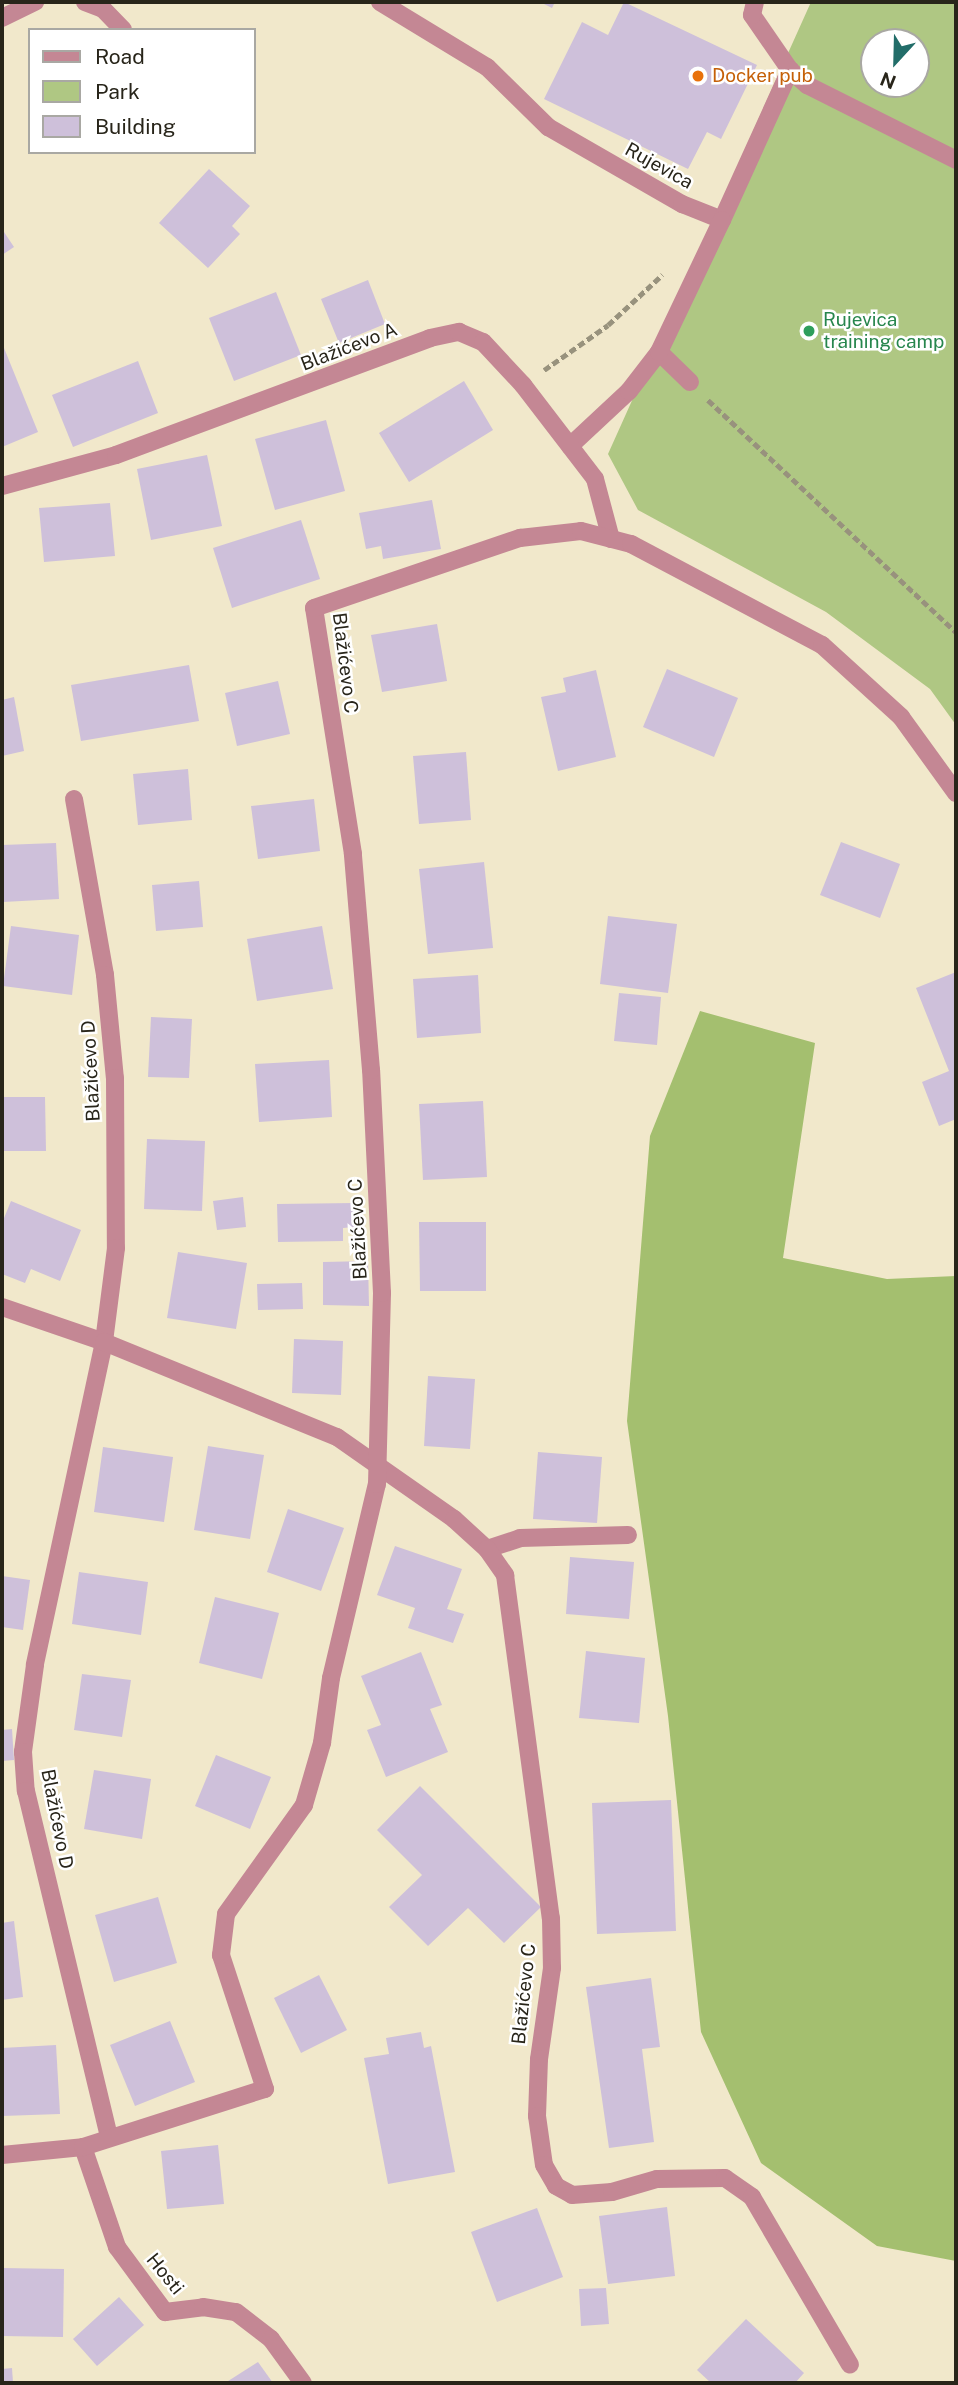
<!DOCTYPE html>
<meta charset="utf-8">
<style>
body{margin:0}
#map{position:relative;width:958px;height:2385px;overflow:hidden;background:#f1e8cb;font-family:"Public Sans",sans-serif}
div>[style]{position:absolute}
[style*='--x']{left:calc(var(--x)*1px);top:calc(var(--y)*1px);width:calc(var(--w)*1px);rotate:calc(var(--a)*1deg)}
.green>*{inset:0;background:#afc783}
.forest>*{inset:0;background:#a4bf6f}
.building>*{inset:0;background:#cec0da}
.path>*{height:4.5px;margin-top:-2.25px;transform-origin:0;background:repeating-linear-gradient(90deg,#98927d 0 7px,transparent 0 10.5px)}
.service>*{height:18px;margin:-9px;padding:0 9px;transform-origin:9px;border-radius:9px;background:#c48794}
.minor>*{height:18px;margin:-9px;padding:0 9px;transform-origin:9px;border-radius:9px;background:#c48794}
.dots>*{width:19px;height:19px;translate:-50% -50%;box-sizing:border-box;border:4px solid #fff;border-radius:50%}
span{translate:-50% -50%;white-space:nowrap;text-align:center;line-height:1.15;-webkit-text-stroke:5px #fff;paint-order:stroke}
.food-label{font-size:19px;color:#c56008}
.left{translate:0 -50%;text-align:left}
.street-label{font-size:19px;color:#28251a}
.leisure-label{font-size:19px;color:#27864d}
.frame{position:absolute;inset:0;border:4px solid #28251a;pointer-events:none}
.legend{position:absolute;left:28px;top:28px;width:228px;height:126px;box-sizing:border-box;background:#fff;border:2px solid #a9a8a3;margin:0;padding:9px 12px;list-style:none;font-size:21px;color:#28251a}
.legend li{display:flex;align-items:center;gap:14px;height:35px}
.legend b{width:35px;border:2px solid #a9a8a3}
.north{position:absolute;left:860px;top:28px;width:70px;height:70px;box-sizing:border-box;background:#fff;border:2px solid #a9a8a3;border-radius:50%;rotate:202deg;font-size:19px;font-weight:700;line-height:28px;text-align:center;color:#28251a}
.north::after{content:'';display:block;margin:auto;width:24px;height:32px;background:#226d69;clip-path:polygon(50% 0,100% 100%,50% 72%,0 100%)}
</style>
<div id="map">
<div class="green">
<div style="clip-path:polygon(evenodd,811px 2px,956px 2px,956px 725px,930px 689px,826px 612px,638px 510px,608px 454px,811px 2px,874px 42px,916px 42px,916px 84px,874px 84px,874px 42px)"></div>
</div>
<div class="forest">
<div style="clip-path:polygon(700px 1011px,815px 1043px,783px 1258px,887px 1279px,956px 1276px,956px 2261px,877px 2246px,761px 2163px,701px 2032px,668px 1716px,627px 1421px,650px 1136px)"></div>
</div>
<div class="building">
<div style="clip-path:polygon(540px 2px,555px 2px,552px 8px)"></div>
<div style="clip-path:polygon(624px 2px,757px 65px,721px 139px,707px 132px,688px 169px,544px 99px,582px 22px,608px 35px)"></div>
<div style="clip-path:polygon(209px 169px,250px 206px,232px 226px,240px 234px,208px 268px,159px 223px)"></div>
<div style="clip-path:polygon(2px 229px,14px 247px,2px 255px)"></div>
<div style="clip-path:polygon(368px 280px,385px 324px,339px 343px,321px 299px)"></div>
<div style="clip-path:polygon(276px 292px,301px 355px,234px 381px,209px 318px)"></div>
<div style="clip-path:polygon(2px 343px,38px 432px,2px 447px)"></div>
<div style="clip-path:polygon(138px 361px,158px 413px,73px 447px,52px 395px)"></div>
<div style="clip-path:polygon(464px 381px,493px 430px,409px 482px,379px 433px)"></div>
<div style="clip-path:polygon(326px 420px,345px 491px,275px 510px,255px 439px)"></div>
<div style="clip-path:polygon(207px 455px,222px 526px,151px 540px,137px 469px)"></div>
<div style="clip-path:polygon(432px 500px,441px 549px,383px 559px,381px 546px,366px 549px,359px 513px)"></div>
<div style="clip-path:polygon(110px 503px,115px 556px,44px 562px,39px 508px)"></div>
<div style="clip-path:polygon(301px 520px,320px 579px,232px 608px,213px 548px)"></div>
<div style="clip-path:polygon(437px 624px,447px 681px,382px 692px,371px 635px)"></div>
<div style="clip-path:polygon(189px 665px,199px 721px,81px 741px,71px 685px)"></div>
<div style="clip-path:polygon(667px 669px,738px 698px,714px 757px,643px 727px)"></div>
<div style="clip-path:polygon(596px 670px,616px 757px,558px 771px,541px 697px,566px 692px,563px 678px)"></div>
<div style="clip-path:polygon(278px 681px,290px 734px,237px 746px,225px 693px)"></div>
<div style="clip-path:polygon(14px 697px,24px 751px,2px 756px,2px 700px)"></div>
<div style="clip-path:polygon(466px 752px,471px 820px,419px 824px,413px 756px)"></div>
<div style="clip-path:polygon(188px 769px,192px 820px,138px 825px,133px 774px)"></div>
<div style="clip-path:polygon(314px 799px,320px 851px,258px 859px,251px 806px)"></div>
<div style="clip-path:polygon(841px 842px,900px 864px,880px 918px,820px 895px)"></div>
<div style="clip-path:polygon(56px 843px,59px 899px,3px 902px,2px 845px)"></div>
<div style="clip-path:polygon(484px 862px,493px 948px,428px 954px,419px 869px)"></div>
<div style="clip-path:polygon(199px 881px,203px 927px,156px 931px,152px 885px)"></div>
<div style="clip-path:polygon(608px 916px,677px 924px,668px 993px,600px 984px)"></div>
<div style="clip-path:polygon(11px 926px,79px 935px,72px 995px,3px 986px)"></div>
<div style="clip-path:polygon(322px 926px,333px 989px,257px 1001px,247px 939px)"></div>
<div style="clip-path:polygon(956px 972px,956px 1119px,939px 1126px,922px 1082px,949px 1071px,916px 988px)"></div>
<div style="clip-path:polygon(478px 975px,481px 1033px,417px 1038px,413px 979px)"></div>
<div style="clip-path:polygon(619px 993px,661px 997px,657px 1045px,614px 1041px)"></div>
<div style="clip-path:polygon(151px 1017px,192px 1019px,189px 1078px,148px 1077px)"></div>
<div style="clip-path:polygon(329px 1060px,332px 1117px,259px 1122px,255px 1064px)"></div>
<div style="clip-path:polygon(2px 1097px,45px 1097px,46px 1151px,2px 1151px)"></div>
<div style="clip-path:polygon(483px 1101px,487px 1177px,423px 1180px,419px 1104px)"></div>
<div style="clip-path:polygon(147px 1139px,205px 1141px,202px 1211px,144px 1209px)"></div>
<div style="clip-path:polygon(243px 1197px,246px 1227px,217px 1230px,213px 1201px)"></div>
<div style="clip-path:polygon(11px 1201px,81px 1230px,60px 1281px,31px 1269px,25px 1283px,2px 1274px,2px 1223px)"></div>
<div style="clip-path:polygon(354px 1203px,354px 1227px,343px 1228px,343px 1241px,278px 1242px,277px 1204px)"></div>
<div style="clip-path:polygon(419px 1222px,486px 1222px,486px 1291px,420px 1291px)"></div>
<div style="clip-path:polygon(178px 1252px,247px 1263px,236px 1329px,167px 1318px)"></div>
<div style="clip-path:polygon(368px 1261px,369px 1306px,323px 1305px,323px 1262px)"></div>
<div style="clip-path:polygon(302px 1283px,303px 1309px,258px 1310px,257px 1284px)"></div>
<div style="clip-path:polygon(294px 1339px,343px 1341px,341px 1395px,292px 1393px)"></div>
<div style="clip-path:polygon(428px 1376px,475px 1379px,470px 1449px,424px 1446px)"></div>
<div style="clip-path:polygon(208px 1446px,264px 1455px,250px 1539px,194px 1530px)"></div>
<div style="clip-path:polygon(103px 1447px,173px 1457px,164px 1522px,94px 1512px)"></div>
<div style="clip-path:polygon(538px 1452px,602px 1457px,597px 1523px,533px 1519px)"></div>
<div style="clip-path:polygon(288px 1509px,344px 1528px,321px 1591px,267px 1572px)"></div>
<div style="clip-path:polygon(395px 1546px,462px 1569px,447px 1609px,464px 1614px,453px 1643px,408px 1628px,415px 1608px,377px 1595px)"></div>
<div style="clip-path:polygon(570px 1557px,634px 1562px,629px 1619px,566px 1614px)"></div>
<div style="clip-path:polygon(79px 1572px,148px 1582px,141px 1635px,72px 1624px)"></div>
<div style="clip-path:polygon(2px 1576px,30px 1580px,23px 1630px,2px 1627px)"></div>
<div style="clip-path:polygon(215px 1597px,279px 1613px,262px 1679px,199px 1663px)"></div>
<div style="clip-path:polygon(586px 1651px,645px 1658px,639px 1723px,579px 1718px)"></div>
<div style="clip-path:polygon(421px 1652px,442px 1705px,430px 1709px,448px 1752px,386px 1777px,367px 1730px,381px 1725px,361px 1676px)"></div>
<div style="clip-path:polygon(82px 1674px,131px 1680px,122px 1737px,74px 1730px)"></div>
<div style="clip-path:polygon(12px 1729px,14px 1760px,2px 1761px,2px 1730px)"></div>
<div style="clip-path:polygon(216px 1755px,271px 1777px,250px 1829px,195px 1806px)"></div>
<div style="clip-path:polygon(94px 1770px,151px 1779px,142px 1839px,84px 1829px)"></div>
<div style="clip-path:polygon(420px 1786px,541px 1907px,504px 1943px,468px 1908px,428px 1946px,389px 1907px,422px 1875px,377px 1830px)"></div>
<div style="clip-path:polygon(671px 1800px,676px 1931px,597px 1934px,592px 1803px)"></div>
<div style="clip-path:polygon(158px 1897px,177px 1963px,114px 1982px,95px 1915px)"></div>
<div style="clip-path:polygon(14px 1921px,23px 1997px,2px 2000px,2px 1923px)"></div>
<div style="clip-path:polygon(319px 1975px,347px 2030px,301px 2053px,274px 1998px)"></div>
<div style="clip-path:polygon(651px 1978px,660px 2047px,642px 2049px,654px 2142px,609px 2148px,586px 1987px)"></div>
<div style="clip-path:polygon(170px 2021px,195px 2082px,135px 2106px,110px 2045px)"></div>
<div style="clip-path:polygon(421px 2032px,424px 2048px,431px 2046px,455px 2172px,388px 2184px,364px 2058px,389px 2054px,386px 2038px)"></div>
<div style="clip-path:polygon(56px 2045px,60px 2114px,2px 2116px,2px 2048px)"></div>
<div style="clip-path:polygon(218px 2145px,224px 2204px,167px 2209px,161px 2151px)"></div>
<div style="clip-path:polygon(667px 2207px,675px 2276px,608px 2284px,599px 2216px)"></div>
<div style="clip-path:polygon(537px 2208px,563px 2277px,497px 2302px,471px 2232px)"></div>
<div style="clip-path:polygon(2px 2268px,64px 2269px,63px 2337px,2px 2336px)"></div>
<div style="clip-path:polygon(606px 2288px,609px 2324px,581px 2326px,579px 2289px)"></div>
<div style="clip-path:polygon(119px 2297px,144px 2325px,97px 2366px,73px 2339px)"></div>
<div style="clip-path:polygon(746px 2319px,804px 2373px,795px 2383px,711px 2383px,697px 2370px)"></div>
<div style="clip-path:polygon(258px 2362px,273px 2383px,225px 2383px)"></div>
<div style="clip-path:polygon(12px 2368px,13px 2383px,2px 2383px,2px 2369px)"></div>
</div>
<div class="path">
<div style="--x:544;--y:370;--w:78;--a:-35.1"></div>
<div style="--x:608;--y:325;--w:74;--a:-42.8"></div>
<div style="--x:708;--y:400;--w:340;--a:43.1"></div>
</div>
<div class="service">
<div style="--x:570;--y:446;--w:81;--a:-43"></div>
<div style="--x:629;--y:391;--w:49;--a:-52.4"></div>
<div style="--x:487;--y:1549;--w:35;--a:-18"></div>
<div style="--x:520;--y:1538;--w:108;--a:-1.6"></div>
</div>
<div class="minor">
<div style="--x:85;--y:2;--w:19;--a:21"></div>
<div style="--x:103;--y:9;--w:29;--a:46"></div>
<div style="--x:380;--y:2;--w:125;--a:31.3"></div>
<div style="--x:487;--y:67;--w:86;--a:44.5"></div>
<div style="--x:548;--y:127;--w:155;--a:29.9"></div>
<div style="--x:682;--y:204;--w:43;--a:21.8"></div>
<div style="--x:722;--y:220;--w:165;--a:-65.6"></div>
<div style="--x:790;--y:70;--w:67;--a:-124.6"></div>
<div style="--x:752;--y:15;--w:13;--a:-77"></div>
<div style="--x:2;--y:18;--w:37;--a:-26"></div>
<div style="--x:790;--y:70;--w:23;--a:41"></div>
<div style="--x:807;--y:85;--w:167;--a:26.7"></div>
<div style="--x:690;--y:382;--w:43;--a:-135.9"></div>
<div style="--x:659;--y:352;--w:146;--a:-64.5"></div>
<div style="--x:2;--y:486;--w:118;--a:-15.2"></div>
<div style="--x:116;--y:455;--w:335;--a:-20.4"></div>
<div style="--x:430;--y:338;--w:30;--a:-12"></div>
<div style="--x:459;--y:332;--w:26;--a:23"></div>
<div style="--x:483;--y:342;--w:59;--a:47.1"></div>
<div style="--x:523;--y:385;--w:118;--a:52.5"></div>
<div style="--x:595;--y:479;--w:62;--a:75.1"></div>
<div style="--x:74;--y:799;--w:179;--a:80"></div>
<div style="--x:105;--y:975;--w:103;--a:84.5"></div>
<div style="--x:115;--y:1078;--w:170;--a:89.7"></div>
<div style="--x:116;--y:1248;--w:95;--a:97.3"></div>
<div style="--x:104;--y:1342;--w:330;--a:102.1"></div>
<div style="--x:35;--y:1665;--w:88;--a:97.9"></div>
<div style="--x:23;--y:1752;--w:39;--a:86"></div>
<div style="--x:26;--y:1791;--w:356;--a:76.5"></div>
<div style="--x:2;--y:1307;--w:108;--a:18.9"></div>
<div style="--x:104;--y:1342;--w:252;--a:22.2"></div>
<div style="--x:337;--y:1437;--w:143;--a:35"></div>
<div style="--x:454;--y:1519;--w:45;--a:42.3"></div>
<div style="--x:487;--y:1549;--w:32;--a:55"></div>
<div style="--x:505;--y:1575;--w:346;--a:82.4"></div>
<div style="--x:551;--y:1918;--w:50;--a:88.9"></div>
<div style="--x:552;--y:1968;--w:92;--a:98.1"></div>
<div style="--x:539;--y:2059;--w:57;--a:92"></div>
<div style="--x:537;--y:2116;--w:49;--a:81.9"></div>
<div style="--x:544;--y:2165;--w:24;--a:60"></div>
<div style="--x:556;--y:2186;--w:18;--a:29"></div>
<div style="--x:572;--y:2195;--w:40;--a:-4.3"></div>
<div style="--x:612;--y:2192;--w:47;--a:-16.1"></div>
<div style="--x:657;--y:2179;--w:68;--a:-0.8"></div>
<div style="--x:725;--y:2178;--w:33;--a:35"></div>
<div style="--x:752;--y:2197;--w:194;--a:59.7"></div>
<div style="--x:83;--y:2147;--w:106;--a:71.2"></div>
<div style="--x:117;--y:2247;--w:81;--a:53.6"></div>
<div style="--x:165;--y:2312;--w:38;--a:-7"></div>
<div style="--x:203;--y:2307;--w:33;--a:9"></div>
<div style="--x:236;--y:2312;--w:44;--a:37.6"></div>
<div style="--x:271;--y:2339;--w:54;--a:54"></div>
<div style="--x:2;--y:2155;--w:81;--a:-5.6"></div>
<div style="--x:83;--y:2147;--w:191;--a:-17.7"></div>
<div style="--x:265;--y:2089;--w:141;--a:-108.2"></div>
<div style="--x:221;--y:1955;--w:41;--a:-83"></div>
<div style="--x:226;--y:1914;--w:134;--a:-54.4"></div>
<div style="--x:304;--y:1805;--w:65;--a:-73.8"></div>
<div style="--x:322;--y:1743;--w:66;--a:-82.1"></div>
<div style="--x:331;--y:1678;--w:199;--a:-76.7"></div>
<div style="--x:377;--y:1484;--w:191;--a:-88.5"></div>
<div style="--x:382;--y:1293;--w:223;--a:-92.8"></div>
<div style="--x:371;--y:1070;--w:217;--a:-94.8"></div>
<div style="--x:353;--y:854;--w:249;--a:-99"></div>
<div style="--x:314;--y:608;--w:218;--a:-18.8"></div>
<div style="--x:520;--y:538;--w:61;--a:-6.5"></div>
<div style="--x:581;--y:531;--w:52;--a:14.6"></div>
<div style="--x:631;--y:544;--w:216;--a:27.9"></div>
<div style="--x:822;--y:645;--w:107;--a:42.3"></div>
<div style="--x:901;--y:717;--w:94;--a:54.1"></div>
</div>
<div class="dots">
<div style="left:698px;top:76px;background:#e8710a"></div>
<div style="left:809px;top:331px;background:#2e9e5b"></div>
</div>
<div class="food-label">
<span class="left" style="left:712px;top:76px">Docker pub</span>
</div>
<div class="street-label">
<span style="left:659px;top:166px;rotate:29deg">Rujevica</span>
<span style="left:349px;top:347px;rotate:-21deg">Blažićevo A</span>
<span style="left:345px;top:663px;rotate:83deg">Blažićevo C</span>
<span style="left:91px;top:1071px;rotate:-93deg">Blažićevo D</span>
<span style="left:358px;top:1229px;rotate:-93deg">Blažićevo C</span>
<span style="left:57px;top:1819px;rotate:79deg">Blažićevo D</span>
<span style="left:524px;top:1994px;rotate:-84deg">Blažićevo C</span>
<span style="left:165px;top:2274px;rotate:51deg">Hosti</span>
</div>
<div class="leisure-label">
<span class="left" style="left:823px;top:331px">Rujevica<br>training camp</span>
</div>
<div class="frame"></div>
<ul class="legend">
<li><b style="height:9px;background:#c48794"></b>Road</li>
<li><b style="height:19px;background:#afc783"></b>Park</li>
<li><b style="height:19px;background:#cec0da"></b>Building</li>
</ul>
<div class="north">N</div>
</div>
